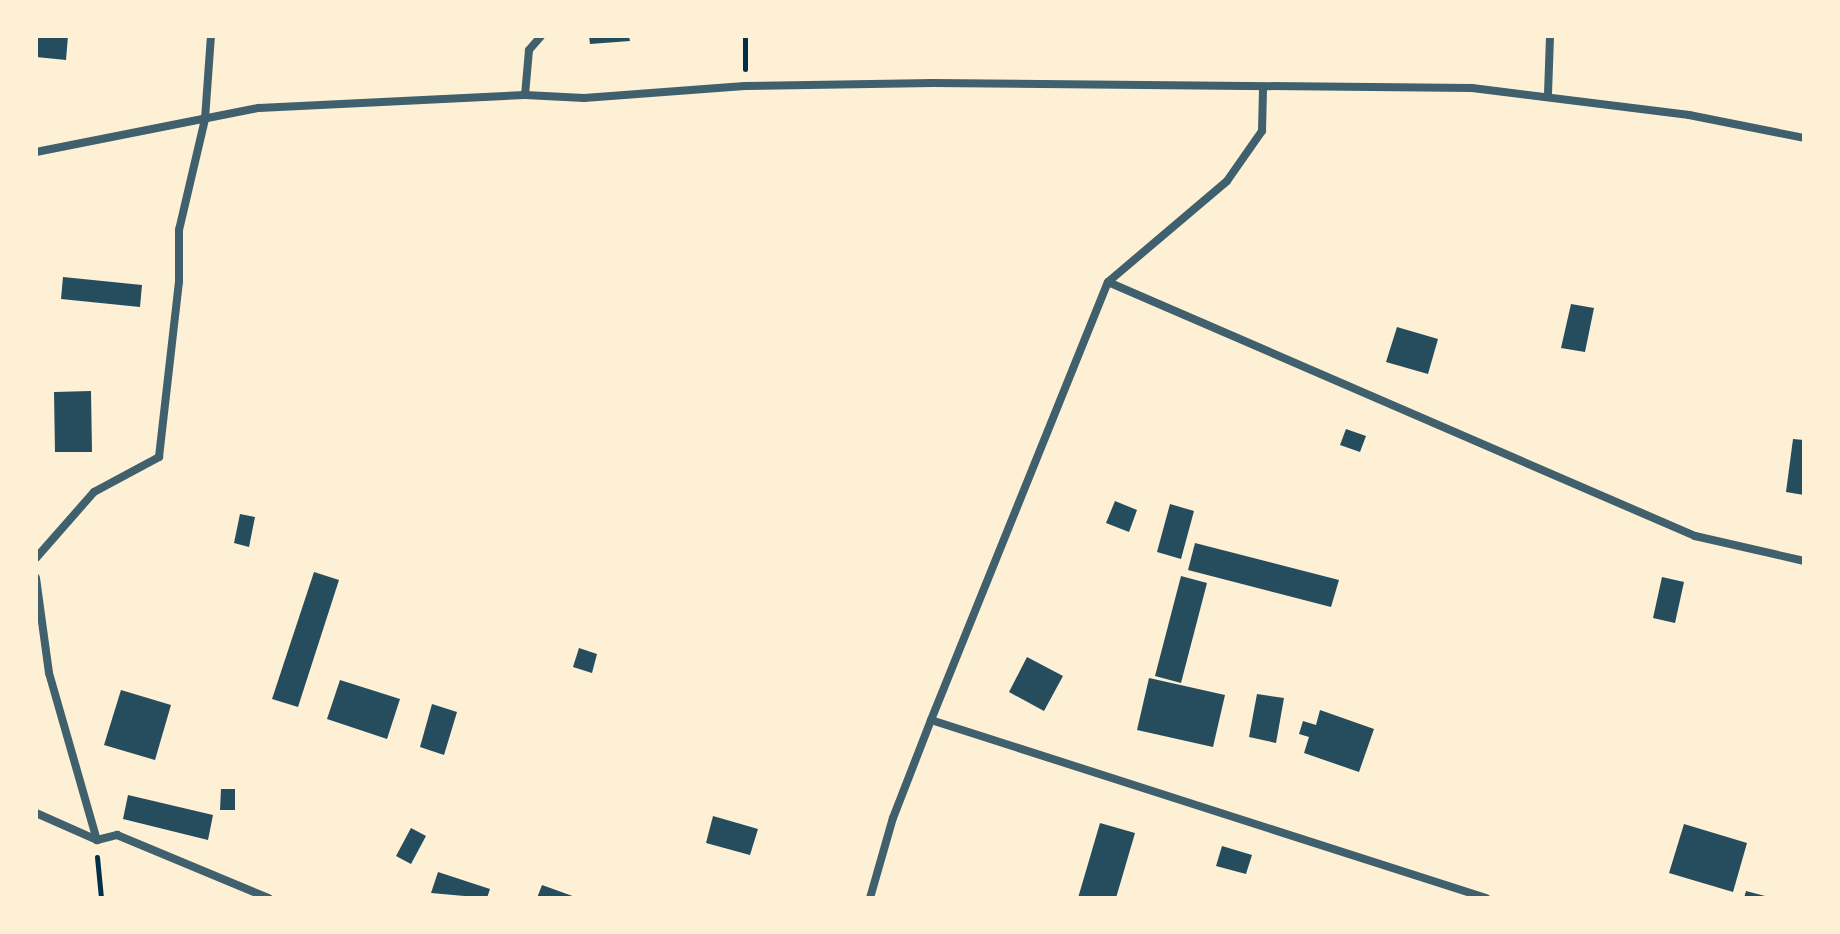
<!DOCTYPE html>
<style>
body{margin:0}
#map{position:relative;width:1840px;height:934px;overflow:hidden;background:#fdf0d5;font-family:"Zilla Slab",serif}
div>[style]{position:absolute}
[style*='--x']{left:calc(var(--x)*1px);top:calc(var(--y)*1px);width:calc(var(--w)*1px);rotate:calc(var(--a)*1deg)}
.building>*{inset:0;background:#264d5e}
.path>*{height:5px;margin:-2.5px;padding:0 2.5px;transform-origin:2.5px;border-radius:2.5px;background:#003049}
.minor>*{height:8px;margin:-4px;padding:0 4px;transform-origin:4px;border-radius:4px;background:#3f606c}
span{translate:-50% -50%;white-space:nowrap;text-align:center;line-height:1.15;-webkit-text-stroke:7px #fdf0d5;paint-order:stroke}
.frame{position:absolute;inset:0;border:38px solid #fdf0d5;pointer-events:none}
</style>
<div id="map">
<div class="building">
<div style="clip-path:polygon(36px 36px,68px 36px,66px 60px,36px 57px)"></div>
<div style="clip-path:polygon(589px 36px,629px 36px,630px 41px,590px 44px)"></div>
<div style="clip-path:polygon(63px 277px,142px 285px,140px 307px,61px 299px)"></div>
<div style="clip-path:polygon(1571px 304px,1594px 308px,1585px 352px,1561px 348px)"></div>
<div style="clip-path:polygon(1397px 327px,1438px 339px,1428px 374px,1386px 362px)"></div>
<div style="clip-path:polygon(91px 391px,92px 452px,55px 452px,54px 392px)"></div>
<div style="clip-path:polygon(1346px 429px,1366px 436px,1360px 452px,1340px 445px)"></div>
<div style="clip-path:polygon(1793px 439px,1804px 440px,1804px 495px,1786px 492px)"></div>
<div style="clip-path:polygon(1115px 501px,1137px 510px,1129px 532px,1106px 523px)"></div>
<div style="clip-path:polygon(1170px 504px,1194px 511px,1181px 559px,1157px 552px)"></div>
<div style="clip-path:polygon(240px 514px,255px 517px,249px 547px,234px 543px)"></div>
<div style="clip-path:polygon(1195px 543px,1339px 580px,1331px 607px,1188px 570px)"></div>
<div style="clip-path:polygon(314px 572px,339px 580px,298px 707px,272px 699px)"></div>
<div style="clip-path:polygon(1181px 576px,1207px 583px,1181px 683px,1155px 676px)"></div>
<div style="clip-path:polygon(1662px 577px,1684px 582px,1675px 623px,1653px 618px)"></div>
<div style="clip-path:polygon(579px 648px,597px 654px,592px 673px,573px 667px)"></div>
<div style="clip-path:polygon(1027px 657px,1063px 676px,1044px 711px,1009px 692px)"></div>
<div style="clip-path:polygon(1149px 678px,1225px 695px,1213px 747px,1137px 730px)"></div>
<div style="clip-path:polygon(340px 680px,400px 699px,387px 739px,327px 719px)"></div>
<div style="clip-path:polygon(121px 690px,171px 705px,155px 760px,104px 745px)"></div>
<div style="clip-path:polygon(1257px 694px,1284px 698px,1276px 743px,1249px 737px)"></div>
<div style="clip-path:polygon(432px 704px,457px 712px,444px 755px,420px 747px)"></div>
<div style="clip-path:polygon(1320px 710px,1374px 729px,1359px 772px,1304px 753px,1309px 737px,1299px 734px,1303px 721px,1316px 725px)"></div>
<div style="clip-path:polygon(221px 789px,235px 789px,235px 810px,220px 810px)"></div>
<div style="clip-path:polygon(128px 795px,213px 815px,208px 840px,123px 819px)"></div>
<div style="clip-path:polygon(713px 816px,758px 829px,750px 855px,706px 843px)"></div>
<div style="clip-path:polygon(1100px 823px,1135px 833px,1116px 898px,1078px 898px)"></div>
<div style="clip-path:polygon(1684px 824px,1747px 843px,1733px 892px,1669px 873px)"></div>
<div style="clip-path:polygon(411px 828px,426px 836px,411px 864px,396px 856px)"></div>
<div style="clip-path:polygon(1222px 846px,1252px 855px,1246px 874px,1216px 866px)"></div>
<div style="clip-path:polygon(438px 872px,490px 889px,487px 898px,431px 893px)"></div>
<div style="clip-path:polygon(542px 885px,578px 898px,537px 898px)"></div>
<div style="clip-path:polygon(1746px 891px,1769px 897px,1769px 898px,1744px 898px)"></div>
</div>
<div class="path">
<div style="--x:745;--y:69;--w:33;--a:-90"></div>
<div style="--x:97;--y:857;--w:41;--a:84.4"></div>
</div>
<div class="minor">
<div style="--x:1548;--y:94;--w:58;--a:-88"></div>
<div style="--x:525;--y:95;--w:45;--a:-84.9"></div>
<div style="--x:529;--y:50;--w:18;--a:-49"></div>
<div style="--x:36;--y:152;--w:227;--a:-11.2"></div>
<div style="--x:259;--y:108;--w:266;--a:-2.8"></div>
<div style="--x:525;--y:95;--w:59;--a:2.9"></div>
<div style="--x:584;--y:98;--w:161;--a:-4.3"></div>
<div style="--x:745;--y:86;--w:188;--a:-0.9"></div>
<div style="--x:933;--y:83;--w:539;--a:0.53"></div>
<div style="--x:1472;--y:88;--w:219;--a:7.1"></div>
<div style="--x:1689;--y:115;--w:117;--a:11.3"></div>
<div style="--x:1108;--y:282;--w:640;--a:23.4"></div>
<div style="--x:1695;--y:536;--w:112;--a:12.9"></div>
<div style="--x:36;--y:558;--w:88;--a:-48.7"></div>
<div style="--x:94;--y:492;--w:74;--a:-28.3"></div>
<div style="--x:159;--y:457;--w:176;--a:-83.5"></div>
<div style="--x:179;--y:282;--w:52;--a:-90"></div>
<div style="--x:179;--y:230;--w:114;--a:-76.8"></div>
<div style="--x:205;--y:119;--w:83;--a:-85.9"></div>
<div style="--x:36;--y:578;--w:96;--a:82.2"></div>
<div style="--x:49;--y:673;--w:174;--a:74"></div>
<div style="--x:97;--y:840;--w:21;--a:-14"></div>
<div style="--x:117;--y:835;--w:164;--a:22.6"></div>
<div style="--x:931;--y:720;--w:472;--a:-68"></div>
<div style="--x:1108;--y:282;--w:156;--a:-40.3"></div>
<div style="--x:1227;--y:181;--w:61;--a:-55"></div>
<div style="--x:1262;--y:131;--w:42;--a:-88.6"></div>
<div style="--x:36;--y:813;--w:67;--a:23.9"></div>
<div style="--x:870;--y:898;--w:83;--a:-74"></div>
<div style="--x:893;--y:818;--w:105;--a:-68.8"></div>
<div style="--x:931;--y:720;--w:583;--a:17.78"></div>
</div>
<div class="frame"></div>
</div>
